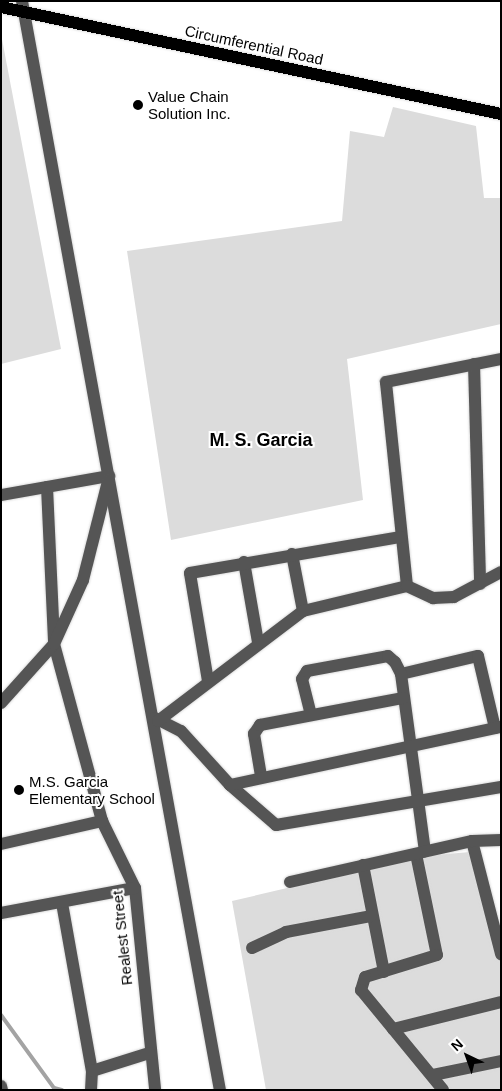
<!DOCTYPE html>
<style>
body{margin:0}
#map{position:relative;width:502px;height:1091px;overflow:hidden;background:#fff;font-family:Arial,sans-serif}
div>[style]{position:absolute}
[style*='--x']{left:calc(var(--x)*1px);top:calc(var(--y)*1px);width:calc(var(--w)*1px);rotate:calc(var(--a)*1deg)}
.green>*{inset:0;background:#dcdcdc}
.stream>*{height:4px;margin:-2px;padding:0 2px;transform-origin:2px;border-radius:2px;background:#a3a3a3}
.roads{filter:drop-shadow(0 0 1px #dbdbdb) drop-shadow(0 0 1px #dbdbdb)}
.minor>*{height:12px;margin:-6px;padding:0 6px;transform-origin:6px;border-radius:6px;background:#555}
.major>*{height:12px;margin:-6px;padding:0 6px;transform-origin:6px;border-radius:6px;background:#000}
.dots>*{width:14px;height:14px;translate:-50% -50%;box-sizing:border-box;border:2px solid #fff;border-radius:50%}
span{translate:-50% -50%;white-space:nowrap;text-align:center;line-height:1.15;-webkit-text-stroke:4px #fff;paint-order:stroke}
.street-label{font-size:15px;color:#000}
.poi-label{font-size:15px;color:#000}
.left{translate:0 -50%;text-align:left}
.quarter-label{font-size:18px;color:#000;font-weight:700}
.frame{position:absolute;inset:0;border:2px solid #000;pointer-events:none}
.north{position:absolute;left:442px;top:1031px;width:50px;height:50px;-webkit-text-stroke:4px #fff;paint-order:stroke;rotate:318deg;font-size:14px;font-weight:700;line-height:20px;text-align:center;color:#000}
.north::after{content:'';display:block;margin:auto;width:18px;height:22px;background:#000;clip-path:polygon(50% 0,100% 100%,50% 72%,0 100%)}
</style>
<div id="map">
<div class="green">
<div style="clip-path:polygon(1px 34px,61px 349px,1px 364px)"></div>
<div style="clip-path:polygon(393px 107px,476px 126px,484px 198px,501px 198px,501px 324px,347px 359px,363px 500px,171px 540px,127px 251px,342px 221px,350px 131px,384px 137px)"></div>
<div style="clip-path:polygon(470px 852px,501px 963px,501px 1090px,266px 1090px,232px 901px,424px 856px)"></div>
</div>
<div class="stream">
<div style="--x:1;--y:1015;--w:90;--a:54"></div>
<div style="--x:54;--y:1088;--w:8;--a:14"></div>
</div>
<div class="roads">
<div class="minor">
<div style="--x:22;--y:1;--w:1107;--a:79.7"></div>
<div style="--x:474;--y:364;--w:220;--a:88.4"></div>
<div style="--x:47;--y:487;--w:157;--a:87.4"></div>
<div style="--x:54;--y:644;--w:183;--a:74.8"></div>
<div style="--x:102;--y:821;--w:75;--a:63.8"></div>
<div style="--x:135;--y:888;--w:203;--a:84.3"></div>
<div style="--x:1;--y:495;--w:110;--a:-10"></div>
<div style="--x:292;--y:554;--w:58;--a:79.1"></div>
<div style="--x:244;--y:562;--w:81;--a:80.1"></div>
<div style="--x:407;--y:586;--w:205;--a:-95.9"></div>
<div style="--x:386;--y:382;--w:117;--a:-11.3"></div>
<div style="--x:401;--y:674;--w:79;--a:-13.2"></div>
<div style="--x:478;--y:656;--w:74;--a:76.7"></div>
<div style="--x:208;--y:681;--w:109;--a:-99.5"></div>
<div style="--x:190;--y:573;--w:214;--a:-9.7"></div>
<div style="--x:1;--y:703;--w:79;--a:-48.1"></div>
<div style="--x:54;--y:644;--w:70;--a:-65.6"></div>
<div style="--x:83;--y:580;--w:102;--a:-75.8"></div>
<div style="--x:311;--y:715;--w:37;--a:-104"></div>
<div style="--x:302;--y:679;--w:9;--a:-58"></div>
<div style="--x:307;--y:671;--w:82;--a:-10.5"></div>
<div style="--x:388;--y:656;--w:9;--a:41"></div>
<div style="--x:395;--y:662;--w:13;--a:63"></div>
<div style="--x:401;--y:674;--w:179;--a:82.3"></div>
<div style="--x:155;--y:718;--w:29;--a:27"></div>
<div style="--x:181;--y:731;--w:73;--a:47.8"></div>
<div style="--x:230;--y:785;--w:61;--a:41"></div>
<div style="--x:276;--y:825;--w:228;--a:-9.6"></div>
<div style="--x:158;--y:721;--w:182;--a:-37.2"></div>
<div style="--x:303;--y:611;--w:107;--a:-13.5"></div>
<div style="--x:407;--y:586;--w:29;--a:25"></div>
<div style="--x:433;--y:598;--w:21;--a:-3"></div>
<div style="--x:454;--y:597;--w:53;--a:-28"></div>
<div style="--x:261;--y:776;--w:43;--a:-99.5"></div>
<div style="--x:254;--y:734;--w:11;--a:-56"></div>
<div style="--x:260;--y:725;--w:146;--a:-10.7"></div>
<div style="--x:230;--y:785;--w:277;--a:-12.1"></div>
<div style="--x:472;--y:841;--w:117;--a:75.6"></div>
<div style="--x:1;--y:844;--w:104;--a:-12.8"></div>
<div style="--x:416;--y:854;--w:103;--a:78.3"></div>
<div style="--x:437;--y:955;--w:75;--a:163"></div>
<div style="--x:365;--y:977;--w:14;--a:107"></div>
<div style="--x:361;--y:990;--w:129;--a:50.6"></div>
<div style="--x:363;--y:865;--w:109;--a:78.9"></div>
<div style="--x:290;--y:882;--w:187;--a:-12.7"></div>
<div style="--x:472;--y:841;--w:29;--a:-2"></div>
<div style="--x:62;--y:903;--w:171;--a:79.9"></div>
<div style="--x:92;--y:1071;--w:19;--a:93"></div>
<div style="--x:1;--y:913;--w:136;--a:-10.6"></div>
<div style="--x:252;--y:948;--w:38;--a:-25"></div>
<div style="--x:286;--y:932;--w:86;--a:-10.7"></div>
<div style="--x:393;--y:1029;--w:111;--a:-14"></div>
<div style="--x:92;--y:1071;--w:60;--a:-17.5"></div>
<div style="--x:433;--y:1075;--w:69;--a:-11.6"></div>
<div style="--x:1;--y:1086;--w:4;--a:76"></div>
</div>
<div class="major">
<div style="--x:1;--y:7;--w:511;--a:12.08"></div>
</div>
</div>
<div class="dots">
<div style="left:138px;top:105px;background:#000"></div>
<div style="left:19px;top:790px;background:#000"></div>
</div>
<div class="street-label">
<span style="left:254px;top:45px;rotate:12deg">Circumferential Road</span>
<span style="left:122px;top:938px;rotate:-96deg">Realest Street</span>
</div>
<div class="poi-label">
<span class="left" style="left:148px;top:105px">Value Chain<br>Solution Inc.</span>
<span class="left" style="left:29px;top:790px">M.S. Garcia<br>Elementary School</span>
</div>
<div class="quarter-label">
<span style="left:261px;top:440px">M. S. Garcia</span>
</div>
<div class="frame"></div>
<div class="north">N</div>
</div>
